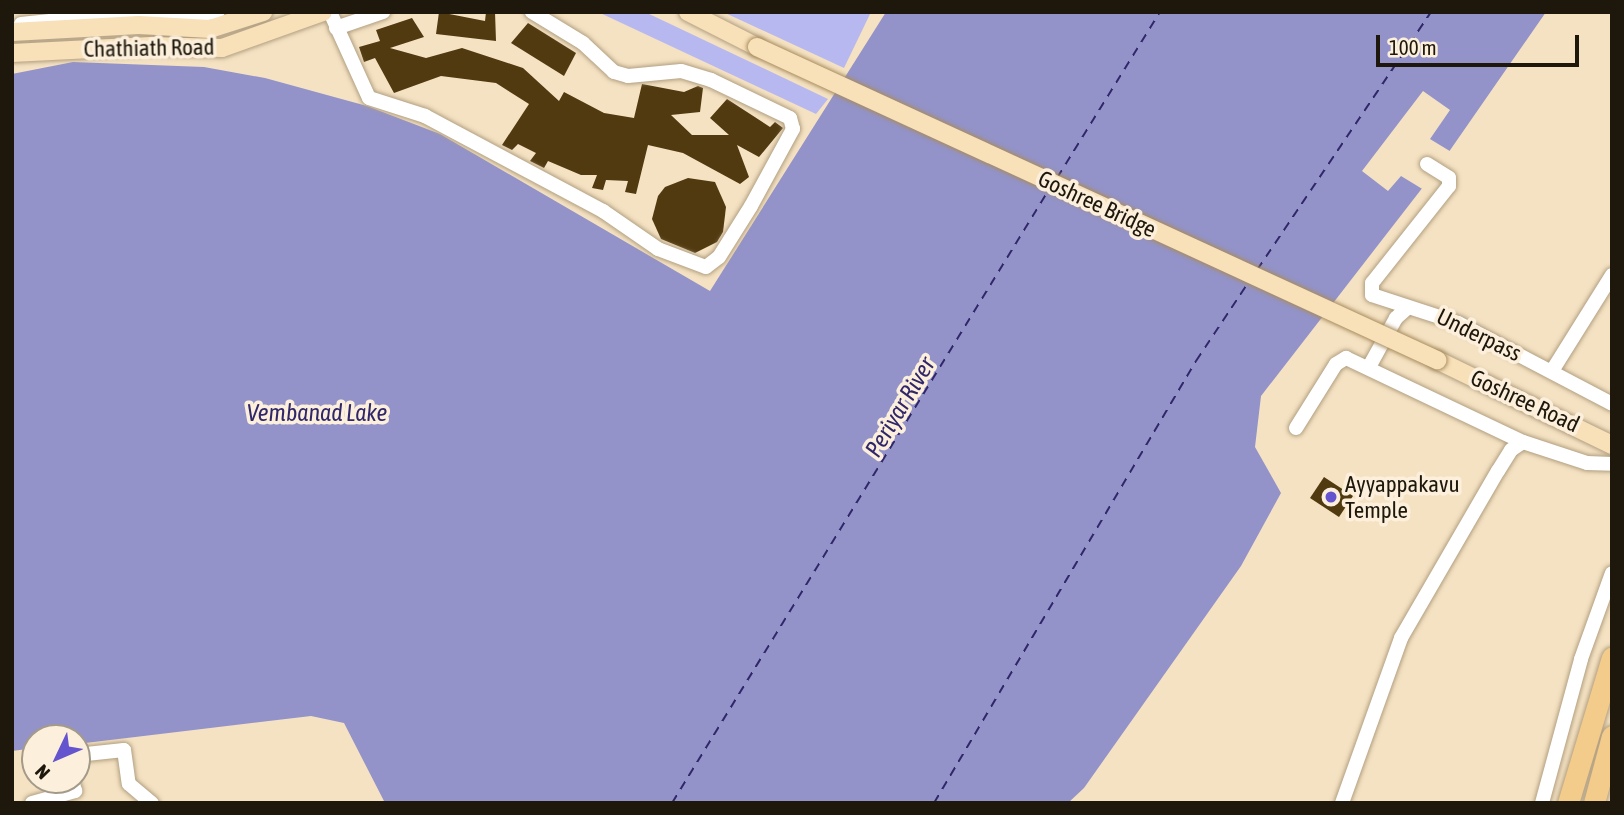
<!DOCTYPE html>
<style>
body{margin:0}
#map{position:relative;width:1624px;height:815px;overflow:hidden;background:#f5e2c2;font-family:"Asap Condensed",sans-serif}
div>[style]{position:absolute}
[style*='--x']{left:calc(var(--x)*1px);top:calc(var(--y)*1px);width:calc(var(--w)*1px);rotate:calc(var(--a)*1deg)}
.green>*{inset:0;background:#b8b8f1}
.water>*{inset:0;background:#9393ca}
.pier>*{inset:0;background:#f5e2c2}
.ferry>*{height:2px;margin-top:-1px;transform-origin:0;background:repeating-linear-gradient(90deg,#30276a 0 9px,transparent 0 16px)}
.building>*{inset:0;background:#513a10}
.roads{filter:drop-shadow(0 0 2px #b19f81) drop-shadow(0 0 2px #b19f81)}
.minor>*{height:14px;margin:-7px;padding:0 7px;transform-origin:7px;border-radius:7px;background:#fff}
.major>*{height:18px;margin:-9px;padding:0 9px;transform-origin:9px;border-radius:9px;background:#f8e0b9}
.highway>*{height:21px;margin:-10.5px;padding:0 10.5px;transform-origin:10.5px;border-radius:10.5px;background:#f3cb8a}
.bridges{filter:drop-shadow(0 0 2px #a88c5e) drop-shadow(0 0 2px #a88c5e)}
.major-bridge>*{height:18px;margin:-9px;padding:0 9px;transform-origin:9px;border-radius:9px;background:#f8e0b9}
.dots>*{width:19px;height:19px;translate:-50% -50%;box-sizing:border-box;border:4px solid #fcf0dd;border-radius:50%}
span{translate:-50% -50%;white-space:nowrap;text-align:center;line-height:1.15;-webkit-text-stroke:7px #fcf0dd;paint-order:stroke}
.street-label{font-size:23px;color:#1e180c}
.poi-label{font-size:23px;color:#1e180c}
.left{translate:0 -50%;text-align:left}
.water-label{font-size:24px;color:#30276a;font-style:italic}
.frame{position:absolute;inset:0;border:14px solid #1e180c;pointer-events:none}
.north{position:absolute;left:21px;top:724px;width:70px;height:70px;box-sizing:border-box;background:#fcf0dd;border:2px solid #a39a89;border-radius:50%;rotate:226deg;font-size:19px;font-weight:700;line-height:28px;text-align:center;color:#1e180c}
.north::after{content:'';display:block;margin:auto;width:24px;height:32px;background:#6454ce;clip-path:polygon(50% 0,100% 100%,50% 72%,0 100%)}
.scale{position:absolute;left:1376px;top:35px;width:203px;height:32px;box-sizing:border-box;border:4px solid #1e180c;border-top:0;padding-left:9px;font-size:21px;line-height:24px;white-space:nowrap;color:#1e180c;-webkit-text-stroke:5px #fcf0dd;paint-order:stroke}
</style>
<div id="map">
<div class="green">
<div style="clip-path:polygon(598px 12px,645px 12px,828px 99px,816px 114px)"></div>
<div style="clip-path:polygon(723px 12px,871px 12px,844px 68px)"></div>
</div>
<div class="water">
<div style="clip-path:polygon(886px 12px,1546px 12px,1437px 169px,1261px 396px,1255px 447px,1281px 493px,1241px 566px,1084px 788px,1068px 803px,385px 803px,344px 723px,311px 716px,77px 744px,77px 738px,35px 738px,35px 748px,12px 751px,12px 74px,73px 62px,204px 67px,265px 78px,367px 106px,440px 134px,710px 291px)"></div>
</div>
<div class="pier">
<div style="clip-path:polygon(1423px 91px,1450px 110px,1430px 139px,1453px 153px,1424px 190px,1401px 176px,1388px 191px,1362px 171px)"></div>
</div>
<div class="ferry">
<div style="--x:1057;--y:178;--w:195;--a:-58.2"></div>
<div style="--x:1257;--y:270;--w:311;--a:-56"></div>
<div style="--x:672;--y:803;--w:718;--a:-58.43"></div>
<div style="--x:934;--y:803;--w:514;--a:-59.34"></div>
<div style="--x:1196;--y:361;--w:94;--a:-56.3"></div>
</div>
<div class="building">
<div style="clip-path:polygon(439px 12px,485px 21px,486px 12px,495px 12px,496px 41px,436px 34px)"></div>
<div style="clip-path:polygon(412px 18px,424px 37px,390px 48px,426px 58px,462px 48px,523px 68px,559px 101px,564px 92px,604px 113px,634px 118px,642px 84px,684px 92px,698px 86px,703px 88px,700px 112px,671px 115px,692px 135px,729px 135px,710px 118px,727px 99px,770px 127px,775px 122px,783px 128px,759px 157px,737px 145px,749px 177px,740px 184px,683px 153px,648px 145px,636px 194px,625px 192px,628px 181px,606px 180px,603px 190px,592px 188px,597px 175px,581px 175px,548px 161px,544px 168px,530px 161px,536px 153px,518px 144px,512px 150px,502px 145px,529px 104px,496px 83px,441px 76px,394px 93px,375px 58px,364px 62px,359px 47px,380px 41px,376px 30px)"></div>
<div style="clip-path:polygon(528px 23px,576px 53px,564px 76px,511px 43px)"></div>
<div style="clip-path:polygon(688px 178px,715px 182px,726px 207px,723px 232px,717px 242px,695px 253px,661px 239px,652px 219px,658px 196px,665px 187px)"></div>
<div style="clip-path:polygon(1324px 477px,1353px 496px,1339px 517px,1310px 498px)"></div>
</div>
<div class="roads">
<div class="minor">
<div style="--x:330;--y:12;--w:94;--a:65.6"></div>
<div style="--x:369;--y:98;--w:59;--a:17.8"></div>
<div style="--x:425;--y:116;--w:202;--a:28.1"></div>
<div style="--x:603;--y:211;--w:67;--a:34.6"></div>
<div style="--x:658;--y:249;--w:51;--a:20.6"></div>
<div style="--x:706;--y:267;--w:16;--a:-38"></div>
<div style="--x:719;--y:257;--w:60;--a:-57.9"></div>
<div style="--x:751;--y:206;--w:88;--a:-61.4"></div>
<div style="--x:793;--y:129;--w:11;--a:-105"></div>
<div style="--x:790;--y:118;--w:88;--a:-154.3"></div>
<div style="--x:711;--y:80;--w:31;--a:-163"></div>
<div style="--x:681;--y:71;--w:53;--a:174.6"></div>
<div style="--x:628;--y:76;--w:15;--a:-164"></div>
<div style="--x:614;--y:72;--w:42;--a:-136.9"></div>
<div style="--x:583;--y:43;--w:60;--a:-148.7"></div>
<div style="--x:21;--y:24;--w:86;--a:-6"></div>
<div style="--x:107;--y:15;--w:58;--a:2"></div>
<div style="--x:165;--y:17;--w:53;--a:-5.4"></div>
<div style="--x:336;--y:28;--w:50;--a:-18.8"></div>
<div style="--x:1427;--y:164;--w:26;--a:32"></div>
<div style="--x:1449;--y:178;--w:8;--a:90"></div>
<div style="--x:1449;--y:186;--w:124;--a:128.4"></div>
<div style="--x:1372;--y:283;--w:12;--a:90"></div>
<div style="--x:1372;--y:295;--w:90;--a:18"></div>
<div style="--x:1458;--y:323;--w:174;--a:27.7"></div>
<div style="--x:1369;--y:367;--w:56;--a:-61.1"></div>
<div style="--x:1396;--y:318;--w:15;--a:-42"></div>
<div style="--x:1552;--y:371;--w:113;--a:-58"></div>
<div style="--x:1296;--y:428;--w:75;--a:-58"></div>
<div style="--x:1336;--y:364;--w:12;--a:-31"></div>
<div style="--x:1346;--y:358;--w:196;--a:25.4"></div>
<div style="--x:1523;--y:442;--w:67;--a:18.2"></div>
<div style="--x:1587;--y:463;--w:25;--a:2"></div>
<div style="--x:77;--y:755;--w:47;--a:-6.1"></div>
<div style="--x:124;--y:750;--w:34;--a:82"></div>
<div style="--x:129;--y:784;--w:30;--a:40"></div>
<div style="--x:32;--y:803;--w:45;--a:-15.6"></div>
<div style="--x:75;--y:791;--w:11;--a:-105"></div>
<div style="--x:1342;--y:803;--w:175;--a:-70.3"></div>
<div style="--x:1401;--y:638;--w:193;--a:-59.9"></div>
<div style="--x:1498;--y:471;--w:25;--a:-58"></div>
<div style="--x:1511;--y:450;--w:14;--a:-34"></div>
<div style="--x:1542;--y:803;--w:149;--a:-74.8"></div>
<div style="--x:1581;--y:659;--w:91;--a:-70.2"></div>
</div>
<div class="major">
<div style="--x:688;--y:12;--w:77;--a:26.9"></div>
<div style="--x:12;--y:32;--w:127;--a:-3.2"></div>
<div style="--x:139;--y:25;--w:71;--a:3.2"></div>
<div style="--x:210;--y:29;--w:56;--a:-17.8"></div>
<div style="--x:12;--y:53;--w:139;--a:-2.9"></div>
<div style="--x:151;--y:46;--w:71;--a:1.6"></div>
<div style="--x:222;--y:48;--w:107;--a:-19.6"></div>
<div style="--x:1437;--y:360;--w:195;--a:25.9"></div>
</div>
<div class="highway">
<div style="--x:1568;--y:803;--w:152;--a:-73.2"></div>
<div style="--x:1594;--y:803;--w:69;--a:-75"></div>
</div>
</div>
<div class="bridges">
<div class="major-bridge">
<div style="--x:757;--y:47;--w:749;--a:24.72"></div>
</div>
</div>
<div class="dots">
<div style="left:1331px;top:497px;background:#6454ce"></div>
</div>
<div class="street-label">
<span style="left:149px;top:48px;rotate:-1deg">Chathiath Road</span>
<span style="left:1097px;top:204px;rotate:25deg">Goshree Bridge</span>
<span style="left:1479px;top:335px;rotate:26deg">Underpass</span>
<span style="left:1525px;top:401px;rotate:25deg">Goshree Road</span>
</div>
<div class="poi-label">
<span class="left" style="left:1345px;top:497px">Ayyappakavu<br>Temple</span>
</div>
<div class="water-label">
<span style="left:900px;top:407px;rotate:-59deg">Periyar River</span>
<span style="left:317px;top:413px">Vembanad Lake</span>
</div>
<div class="frame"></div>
<div class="north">N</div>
<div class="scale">100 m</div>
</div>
